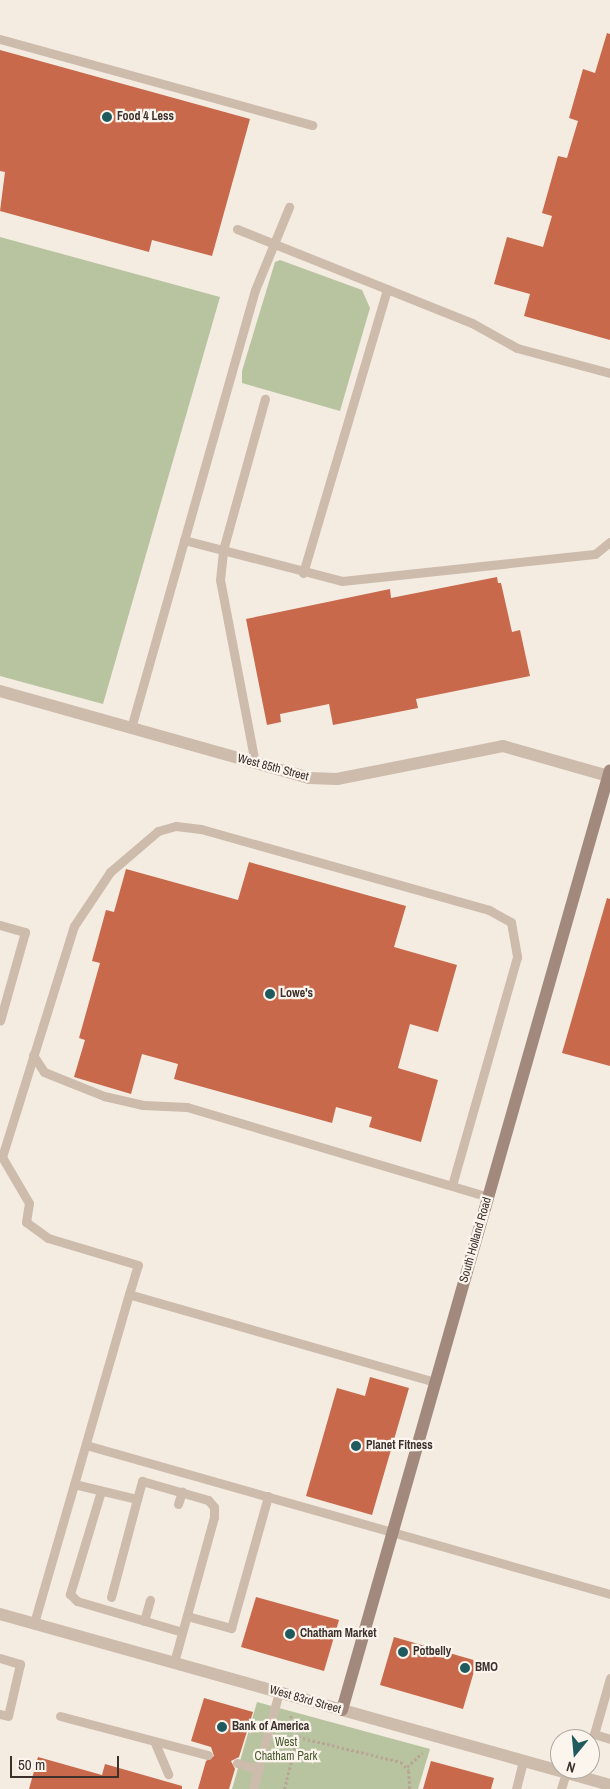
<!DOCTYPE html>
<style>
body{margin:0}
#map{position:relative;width:610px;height:1789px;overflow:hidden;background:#f4ebe1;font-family:"Archivo Narrow",sans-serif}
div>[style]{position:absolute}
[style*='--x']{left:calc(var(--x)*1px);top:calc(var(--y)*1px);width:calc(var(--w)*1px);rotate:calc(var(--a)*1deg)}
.green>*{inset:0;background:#b8c4a0}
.building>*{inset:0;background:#c8694b}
.path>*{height:2.5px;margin-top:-1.25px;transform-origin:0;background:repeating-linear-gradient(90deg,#b9a596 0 2.5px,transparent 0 5px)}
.service>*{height:9px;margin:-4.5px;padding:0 4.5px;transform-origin:4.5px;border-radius:4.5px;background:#cdbbac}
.minor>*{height:12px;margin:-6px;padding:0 6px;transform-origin:6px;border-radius:6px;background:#cdbbac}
.tertiary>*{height:12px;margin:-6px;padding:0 6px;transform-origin:6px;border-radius:6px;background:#cdbbac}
.secondary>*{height:12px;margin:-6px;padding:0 6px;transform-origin:6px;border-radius:6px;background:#a18a7d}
.dots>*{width:14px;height:14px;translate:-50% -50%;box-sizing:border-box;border:2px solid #fbf5ee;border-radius:50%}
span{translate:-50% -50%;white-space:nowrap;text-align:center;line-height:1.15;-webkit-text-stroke:4.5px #fbf5ee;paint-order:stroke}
.poi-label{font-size:12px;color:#3b302b;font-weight:700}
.left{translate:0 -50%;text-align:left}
.street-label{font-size:12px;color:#3b302b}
.park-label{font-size:12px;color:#4a5a2e}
.north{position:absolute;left:550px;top:1729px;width:50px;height:50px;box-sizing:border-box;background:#fbf5ee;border:1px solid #aea6a0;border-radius:50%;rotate:197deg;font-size:14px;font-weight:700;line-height:20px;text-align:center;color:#3b302b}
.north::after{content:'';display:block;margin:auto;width:18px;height:22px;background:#1f5a5e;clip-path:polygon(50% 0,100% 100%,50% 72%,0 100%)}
.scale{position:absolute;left:10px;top:1756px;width:109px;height:22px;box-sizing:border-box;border:2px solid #3b302b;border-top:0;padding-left:6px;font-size:15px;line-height:18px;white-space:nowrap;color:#3b302b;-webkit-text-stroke:4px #fbf5ee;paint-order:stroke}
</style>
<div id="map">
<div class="green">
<div style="clip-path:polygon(0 237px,220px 297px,103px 704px,0 676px)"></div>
<div style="clip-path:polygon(280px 260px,362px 290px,370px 308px,340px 411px,242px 383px,242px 371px,275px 262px)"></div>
<div style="clip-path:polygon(257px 1702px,430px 1749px,418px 1789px,232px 1789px)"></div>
</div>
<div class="building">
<div style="clip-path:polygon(607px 33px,610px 34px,610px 340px,524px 316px,530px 294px,494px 284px,507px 237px,543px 247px,552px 216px,542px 213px,558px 156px,567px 158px,578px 121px,569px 118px,583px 69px,595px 73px)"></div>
<div style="clip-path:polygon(0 50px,250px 119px,212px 256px,152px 240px,149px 252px,0 211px,5px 172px,0 171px)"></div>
<div style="clip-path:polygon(497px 577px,498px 583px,501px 583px,512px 632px,520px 630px,530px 676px,416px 699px,418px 708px,333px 725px,329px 704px,280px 714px,281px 722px,267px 725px,246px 619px,390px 589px,391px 598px)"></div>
<div style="clip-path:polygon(249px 862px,406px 906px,394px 947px,457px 965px,438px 1032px,410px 1024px,398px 1068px,438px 1080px,421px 1142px,369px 1127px,372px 1117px,336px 1107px,332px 1123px,174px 1079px,178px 1064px,142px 1054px,131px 1094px,74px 1077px,85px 1040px,79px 1038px,100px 963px,92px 961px,106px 910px,114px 912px,126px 869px,238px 900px)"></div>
<div style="clip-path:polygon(607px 898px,610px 899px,610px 1066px,562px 1053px)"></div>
<div style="clip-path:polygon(370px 1377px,409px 1388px,372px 1515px,306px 1496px,337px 1388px,365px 1396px)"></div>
<div style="clip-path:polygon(256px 1597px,339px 1620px,324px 1671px,241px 1647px)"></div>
<div style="clip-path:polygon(394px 1637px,477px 1661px,463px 1709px,380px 1685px)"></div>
<div style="clip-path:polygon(204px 1698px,253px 1712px,239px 1757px,231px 1761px,235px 1769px,229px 1789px,198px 1789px,206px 1761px,214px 1756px,211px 1747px,191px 1741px)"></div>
<div style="clip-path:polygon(38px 1757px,102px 1775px,105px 1764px,182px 1786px,182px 1789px,29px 1789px)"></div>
<div style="clip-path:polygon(431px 1761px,494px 1778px,491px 1789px,423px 1789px)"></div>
</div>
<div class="path">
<div style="--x:298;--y:1737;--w:106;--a:13.6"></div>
<div style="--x:401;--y:1762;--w:12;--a:48"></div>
<div style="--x:409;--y:1771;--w:18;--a:87"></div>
<div style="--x:407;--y:1767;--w:21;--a:-43"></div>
<div style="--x:284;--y:1789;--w:54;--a:-74.9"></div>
<div style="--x:298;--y:1737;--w:23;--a:-110"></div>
</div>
<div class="service">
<div style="--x:0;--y:39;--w:324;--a:15.4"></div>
<div style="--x:237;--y:229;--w:253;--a:21.8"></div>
<div style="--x:472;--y:323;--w:51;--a:29.1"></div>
<div style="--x:517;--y:348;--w:96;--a:15"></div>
<div style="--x:184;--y:540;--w:163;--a:14.5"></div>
<div style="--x:342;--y:581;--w:254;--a:-6.1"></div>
<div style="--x:595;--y:554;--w:19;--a:-39"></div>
<div style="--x:303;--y:573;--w:296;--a:-73.5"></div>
<div style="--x:131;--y:728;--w:455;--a:-74.2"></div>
<div style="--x:255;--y:290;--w:90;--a:-67.7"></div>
<div style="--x:255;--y:763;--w:186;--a:-100.8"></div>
<div style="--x:220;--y:580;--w:30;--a:-84"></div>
<div style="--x:223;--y:550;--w:157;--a:-74.5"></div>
<div style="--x:0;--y:925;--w:26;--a:16"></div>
<div style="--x:25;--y:932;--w:92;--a:105.7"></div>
<div style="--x:33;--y:1055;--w:20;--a:57"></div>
<div style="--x:44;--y:1072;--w:65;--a:21.8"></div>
<div style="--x:104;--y:1096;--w:40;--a:13"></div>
<div style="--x:143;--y:1105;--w:44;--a:2.6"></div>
<div style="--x:187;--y:1107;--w:314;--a:16.6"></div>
<div style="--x:435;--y:1382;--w:318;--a:-164"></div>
<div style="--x:129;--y:1294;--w:30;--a:-73"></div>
<div style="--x:138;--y:1265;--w:94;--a:-163.3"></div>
<div style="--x:48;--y:1238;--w:27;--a:-144"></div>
<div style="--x:26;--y:1222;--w:19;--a:-81"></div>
<div style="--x:29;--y:1203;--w:53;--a:-120.4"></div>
<div style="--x:2;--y:1157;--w:242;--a:-72.7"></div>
<div style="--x:74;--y:926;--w:65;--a:-56.3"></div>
<div style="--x:110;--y:872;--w:63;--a:-40.5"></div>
<div style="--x:158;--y:831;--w:19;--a:-16"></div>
<div style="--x:176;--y:826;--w:25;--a:7"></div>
<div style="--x:201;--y:829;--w:299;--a:15.7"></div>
<div style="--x:489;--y:910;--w:25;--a:29"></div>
<div style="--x:511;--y:922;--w:36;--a:80"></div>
<div style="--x:517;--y:957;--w:237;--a:105.9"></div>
<div style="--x:86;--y:1445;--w:545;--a:15.87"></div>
<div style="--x:74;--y:1484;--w:65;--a:13.4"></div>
<div style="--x:137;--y:1499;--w:19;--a:-74"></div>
<div style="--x:142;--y:1481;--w:69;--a:16.1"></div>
<div style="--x:208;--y:1500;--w:9;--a:49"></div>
<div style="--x:214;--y:1507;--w:10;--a:90"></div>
<div style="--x:214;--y:1517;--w:150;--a:105.4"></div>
<div style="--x:101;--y:1491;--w:108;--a:106.8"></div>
<div style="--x:70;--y:1594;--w:10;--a:45"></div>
<div style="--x:77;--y:1601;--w:109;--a:16.4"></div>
<div style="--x:178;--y:1504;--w:13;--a:-72"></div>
<div style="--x:111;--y:1597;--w:101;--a:-75.1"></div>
<div style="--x:187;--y:1616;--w:46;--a:15.3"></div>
<div style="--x:231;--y:1628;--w:137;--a:-74.3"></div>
<div style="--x:144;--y:1621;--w:22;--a:-74"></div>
<div style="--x:34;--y:1623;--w:342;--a:-73.9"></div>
<div style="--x:0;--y:1658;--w:21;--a:17"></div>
<div style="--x:20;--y:1664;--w:53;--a:103"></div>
<div style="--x:8;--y:1716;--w:8;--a:-166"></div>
<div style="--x:610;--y:1678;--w:58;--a:105.9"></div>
<div style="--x:594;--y:1734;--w:17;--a:17"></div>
<div style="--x:60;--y:1716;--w:153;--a:14.8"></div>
<div style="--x:155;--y:1743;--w:34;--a:67"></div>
<div style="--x:237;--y:1763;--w:22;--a:16"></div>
<div style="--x:253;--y:1789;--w:100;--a:-75"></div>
<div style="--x:516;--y:1789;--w:29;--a:-76"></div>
<div style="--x:561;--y:1789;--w:17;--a:-73"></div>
</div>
<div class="minor">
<div style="--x:0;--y:691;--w:321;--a:15.7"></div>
<div style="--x:309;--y:778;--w:28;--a:2"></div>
<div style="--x:337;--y:779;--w:169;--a:-11.2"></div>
<div style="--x:503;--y:746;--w:109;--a:15.9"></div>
</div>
<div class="tertiary">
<div style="--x:0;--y:1614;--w:634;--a:15.66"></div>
</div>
<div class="secondary">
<div style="--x:342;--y:1710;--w:977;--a:-74.09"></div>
</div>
<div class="dots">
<div style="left:107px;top:117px;background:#1f5a5e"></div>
<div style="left:270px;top:994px;background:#1f5a5e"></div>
<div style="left:356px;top:1446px;background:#1f5a5e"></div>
<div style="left:290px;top:1634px;background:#1f5a5e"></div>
<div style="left:403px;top:1652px;background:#1f5a5e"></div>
<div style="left:465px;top:1668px;background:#1f5a5e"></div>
<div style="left:222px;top:1727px;background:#1f5a5e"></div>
</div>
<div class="poi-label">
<span class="left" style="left:117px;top:117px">Food 4 Less</span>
<span class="left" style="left:280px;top:994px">Lowe's</span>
<span class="left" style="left:366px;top:1446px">Planet Fitness</span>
<span class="left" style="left:300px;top:1634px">Chatham Market</span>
<span class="left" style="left:413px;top:1652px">Potbelly</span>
<span class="left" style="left:475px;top:1668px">BMO</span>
<span class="left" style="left:232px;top:1727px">Bank of America</span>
</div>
<div class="street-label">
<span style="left:273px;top:768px;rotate:15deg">West 85th Street</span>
<span style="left:476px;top:1240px;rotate:-74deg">South Holland Road</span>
<span style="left:305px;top:1700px;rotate:16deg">West 83rd Street</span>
</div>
<div class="park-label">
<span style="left:286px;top:1750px">West<br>Chatham Park</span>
</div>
<div class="north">N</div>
<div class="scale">50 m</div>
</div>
